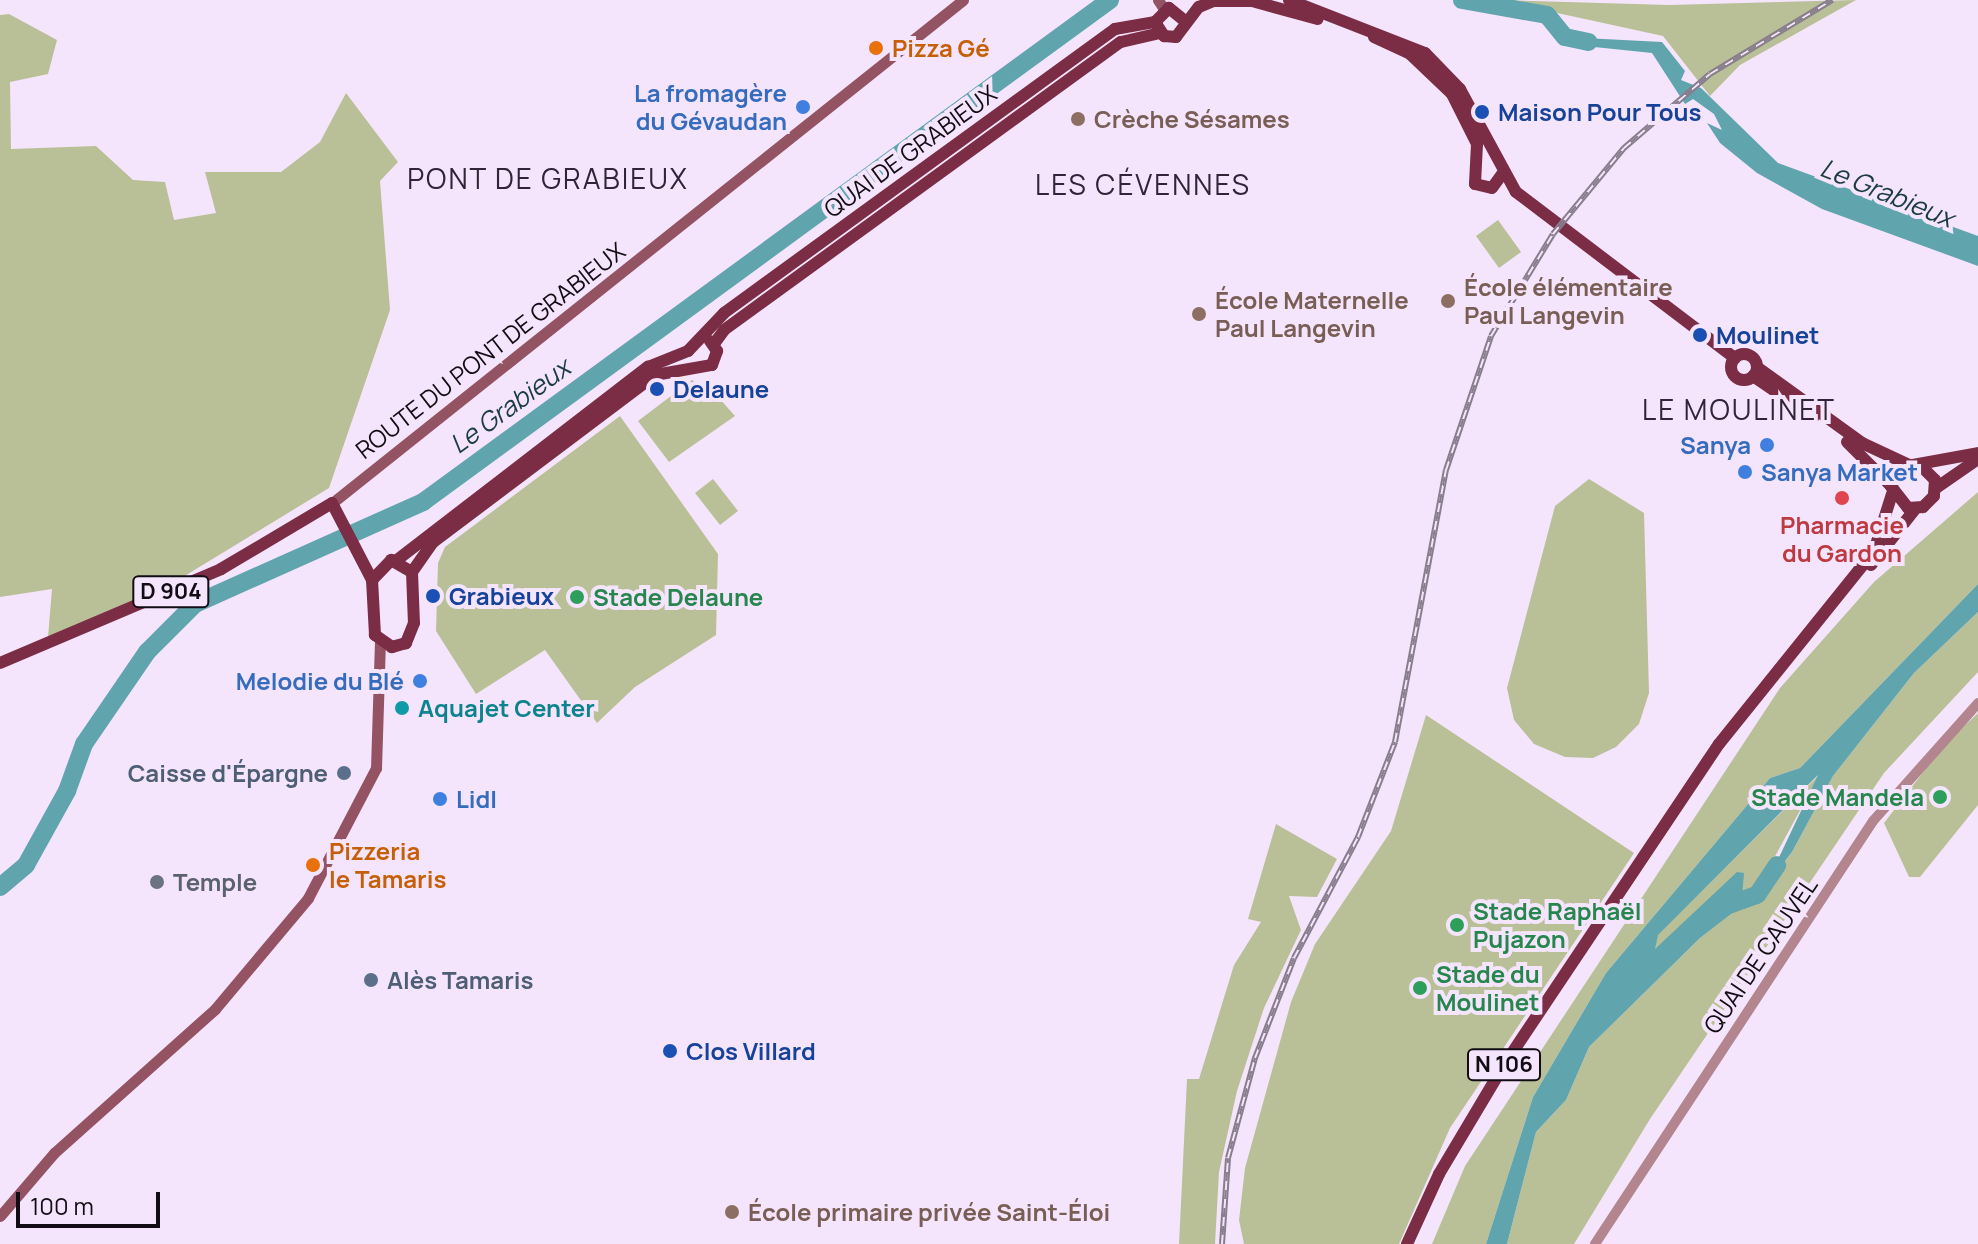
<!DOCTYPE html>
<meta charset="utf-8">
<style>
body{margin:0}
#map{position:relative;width:1978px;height:1244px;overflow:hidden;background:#f5e5fc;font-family:Manrope,sans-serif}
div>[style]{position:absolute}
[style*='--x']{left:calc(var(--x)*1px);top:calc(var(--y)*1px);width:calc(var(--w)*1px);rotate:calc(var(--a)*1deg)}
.green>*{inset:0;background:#b9c097}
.water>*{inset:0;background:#60a4ae}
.river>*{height:18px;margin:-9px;padding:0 9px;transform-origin:9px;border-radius:9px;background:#60a4ae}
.tertiary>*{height:10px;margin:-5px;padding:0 5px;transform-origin:5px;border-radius:5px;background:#b3858f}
.secondary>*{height:11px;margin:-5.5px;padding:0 5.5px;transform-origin:5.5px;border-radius:5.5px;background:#945363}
.primary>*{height:12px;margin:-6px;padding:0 6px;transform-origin:6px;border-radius:6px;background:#7b2d45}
.primary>.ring{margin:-6px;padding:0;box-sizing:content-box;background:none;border:12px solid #7b2d45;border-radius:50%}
.rail>*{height:6px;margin-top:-3px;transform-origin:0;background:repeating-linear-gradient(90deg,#f5e5fc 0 9px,#887d8d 0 18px);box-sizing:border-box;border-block:2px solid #887d8d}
.dots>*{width:22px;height:22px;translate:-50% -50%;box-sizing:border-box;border:4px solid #f5e5fc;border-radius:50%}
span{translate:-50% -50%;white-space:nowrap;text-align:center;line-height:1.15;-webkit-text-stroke:8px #f5e5fc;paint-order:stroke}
.shield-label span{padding:2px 6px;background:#f5e5fc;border:2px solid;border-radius:6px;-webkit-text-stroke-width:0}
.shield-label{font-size:22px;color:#120c14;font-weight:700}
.food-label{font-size:24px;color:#c56008;font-weight:700}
.left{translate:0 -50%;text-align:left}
.shop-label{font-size:24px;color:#366cbe;font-weight:700}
.right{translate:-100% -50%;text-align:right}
.transit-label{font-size:24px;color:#164399;font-weight:700}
.education-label{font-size:24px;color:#785e54;font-weight:700}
.street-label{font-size:24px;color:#120c14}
.health-label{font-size:24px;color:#be3a42;font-weight:700}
.leisure-label{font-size:24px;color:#27864d;font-weight:700}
.culture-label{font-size:24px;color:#0d838f;font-weight:700}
.service-label{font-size:24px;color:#4e5e75;font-weight:700}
.worship-label{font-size:24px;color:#5b616d;font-weight:700}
.water-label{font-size:26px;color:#1a3c41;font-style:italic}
.quarter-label{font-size:28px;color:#302436;letter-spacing:2px}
.scale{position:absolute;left:16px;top:1192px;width:144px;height:36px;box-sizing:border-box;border:4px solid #120c14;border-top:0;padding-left:10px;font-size:24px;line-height:28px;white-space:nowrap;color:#120c14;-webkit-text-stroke:6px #f5e5fc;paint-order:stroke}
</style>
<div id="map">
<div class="green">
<div style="clip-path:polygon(1497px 0,1669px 5px,1856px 0,1740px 65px,1710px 96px,1663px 36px)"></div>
<div style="clip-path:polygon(9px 14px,57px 40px,48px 74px,10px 82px,11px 149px,96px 146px,133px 180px,165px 182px,174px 220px,216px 213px,205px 172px,281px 172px,320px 142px,346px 93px,398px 162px,380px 181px,390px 310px,329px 488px,165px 588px,48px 637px,52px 589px,0 597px,0 15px)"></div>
<div style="clip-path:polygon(1498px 220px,1521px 252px,1499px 268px,1476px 236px)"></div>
<div style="clip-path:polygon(692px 380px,711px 389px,735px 416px,669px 462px,638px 421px)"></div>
<div style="clip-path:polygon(620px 416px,718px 554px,716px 635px,635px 687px,597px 723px,545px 650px,476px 694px,436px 631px,438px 563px,445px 547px)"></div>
<div style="clip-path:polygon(713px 479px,738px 511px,720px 525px,695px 493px)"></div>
<div style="clip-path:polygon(1589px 479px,1644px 513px,1649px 693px,1639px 724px,1616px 747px,1593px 758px,1565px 757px,1534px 744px,1514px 720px,1507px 688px,1555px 506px)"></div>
<div style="clip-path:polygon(1978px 492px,1978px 584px,1800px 768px,1770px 778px,1606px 973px,1533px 1097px,1486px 1244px,1432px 1244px,1465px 1166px,1780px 688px,1874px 582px)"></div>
<div style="clip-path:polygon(1978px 612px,1978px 672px,1884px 773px,1650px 1119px,1574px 1244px,1507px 1244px,1536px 1132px,1566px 1100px,1589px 1047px,1700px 938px,1748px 900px,1683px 925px,1654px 950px,1657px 935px,1820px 774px,1773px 860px,1768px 883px,1792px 852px,1833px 776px,1914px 673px)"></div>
<div style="clip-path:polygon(1978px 713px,1978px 805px,1920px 877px,1909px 877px,1884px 823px,1944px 745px)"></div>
<div style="clip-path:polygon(1426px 715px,1634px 853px,1450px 1128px,1399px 1244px,1244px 1244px,1239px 1220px,1245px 1168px,1291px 1002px,1315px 944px,1391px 831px)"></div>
<div style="clip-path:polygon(1276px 824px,1337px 859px,1317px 897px,1289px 896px,1301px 930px,1264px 1008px,1237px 1091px,1219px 1172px,1215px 1244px,1179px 1244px,1187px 1079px,1199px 1079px,1234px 965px,1261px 922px,1248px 919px)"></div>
</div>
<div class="water">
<div style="clip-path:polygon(1565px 37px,1662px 42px,1685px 71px,1681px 80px,1701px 88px,1778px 163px,1978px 236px,1978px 266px,1822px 209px,1757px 173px,1720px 143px,1707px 123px,1722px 130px,1714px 114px,1693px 99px,1685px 104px,1652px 53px,1575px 45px)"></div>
<div style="clip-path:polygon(1978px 584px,1978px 612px,1914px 673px,1833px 776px,1792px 852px,1766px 885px,1818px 775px,1658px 935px,1655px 949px,1737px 872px,1744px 873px,1742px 897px,1749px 900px,1700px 938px,1589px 1047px,1566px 1100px,1536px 1132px,1507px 1244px,1486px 1244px,1533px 1097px,1606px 973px,1770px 778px,1800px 768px)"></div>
</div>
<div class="river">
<div style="--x:1462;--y:0;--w:86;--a:10"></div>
<div style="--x:1547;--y:15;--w:28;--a:51"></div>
<div style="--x:1565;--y:37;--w:24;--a:12"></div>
<div style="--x:0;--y:887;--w:34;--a:-40"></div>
<div style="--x:26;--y:865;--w:85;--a:-61"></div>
<div style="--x:67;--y:791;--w:50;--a:-70.1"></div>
<div style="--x:84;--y:744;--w:112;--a:-55.6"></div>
<div style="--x:147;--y:652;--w:68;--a:-45"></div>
<div style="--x:195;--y:604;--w:250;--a:-24.1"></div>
<div style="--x:423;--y:502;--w:851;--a:-36.16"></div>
<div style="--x:1726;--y:906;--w:33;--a:-20"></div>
<div style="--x:1757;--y:895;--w:36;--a:-56"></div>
</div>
<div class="tertiary">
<div style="--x:1595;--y:1244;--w:506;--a:-56.69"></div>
<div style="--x:1873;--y:821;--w:158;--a:-48.3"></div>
</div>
<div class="secondary">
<div style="--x:1158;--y:0;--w:11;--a:56"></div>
<div style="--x:332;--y:503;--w:807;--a:-38.56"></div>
<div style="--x:0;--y:1216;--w:83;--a:-49.4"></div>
<div style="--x:54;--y:1153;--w:216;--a:-41.8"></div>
<div style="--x:215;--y:1009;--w:145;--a:-50"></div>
<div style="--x:308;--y:898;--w:147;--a:-62.4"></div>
<div style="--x:376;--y:768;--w:126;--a:-88.2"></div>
</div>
<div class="primary">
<div style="--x:1289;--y:0;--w:146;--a:21.3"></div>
<div style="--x:1425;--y:53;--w:50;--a:45.8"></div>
<div style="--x:1460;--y:89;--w:117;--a:61.5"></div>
<div style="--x:1516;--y:192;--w:275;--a:37.2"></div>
<div style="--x:1185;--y:21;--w:21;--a:-141"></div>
<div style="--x:1169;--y:8;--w:20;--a:135"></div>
<div style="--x:1155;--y:22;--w:17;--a:57"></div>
<div style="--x:1164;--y:36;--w:12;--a:5"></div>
<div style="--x:1176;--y:37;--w:38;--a:-53"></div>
<div style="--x:1199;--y:7;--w:15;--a:-23"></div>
<div style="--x:1213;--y:1;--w:39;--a:0"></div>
<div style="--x:1252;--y:1;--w:68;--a:15.3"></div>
<div style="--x:1374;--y:37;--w:40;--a:25"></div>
<div style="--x:1410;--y:54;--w:58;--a:43.6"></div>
<div style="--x:1452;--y:94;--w:56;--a:63.4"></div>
<div style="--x:1477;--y:144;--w:40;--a:92.9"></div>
<div style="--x:1475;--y:184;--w:17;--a:13"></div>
<div style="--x:1492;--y:188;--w:17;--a:-54"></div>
<div style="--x:714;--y:344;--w:17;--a:-54"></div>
<div style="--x:724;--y:330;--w:490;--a:-36"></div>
<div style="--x:1121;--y:42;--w:39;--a:-13"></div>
<div class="ring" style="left:1731px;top:354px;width:14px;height:14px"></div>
<div style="--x:1757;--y:367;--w:130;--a:35.9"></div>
<div style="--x:1862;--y:443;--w:52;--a:25.1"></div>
<div style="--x:1753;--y:376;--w:73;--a:34.3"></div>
<div style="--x:1847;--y:442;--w:62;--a:45"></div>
<div style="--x:1920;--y:465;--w:21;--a:45"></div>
<div style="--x:1935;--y:480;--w:16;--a:94"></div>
<div style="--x:1934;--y:496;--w:16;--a:135"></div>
<div style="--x:1923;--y:507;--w:15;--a:176"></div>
<div style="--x:1908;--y:508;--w:28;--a:-128"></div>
<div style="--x:1891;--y:486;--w:22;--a:-60"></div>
<div style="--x:1902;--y:467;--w:77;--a:-10.4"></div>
<div style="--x:1936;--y:488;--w:51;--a:-34.6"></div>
<div style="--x:391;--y:560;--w:24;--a:30"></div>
<div style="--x:412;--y:572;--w:51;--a:87.8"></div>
<div style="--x:414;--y:623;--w:22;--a:112"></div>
<div style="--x:406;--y:643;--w:15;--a:164"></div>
<div style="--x:392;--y:647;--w:21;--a:-145"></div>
<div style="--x:375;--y:635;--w:55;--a:-93.1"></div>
<div style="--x:372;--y:580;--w:28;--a:-46"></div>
<div style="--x:397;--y:560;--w:317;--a:-37.6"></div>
<div style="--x:648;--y:367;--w:43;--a:-21.8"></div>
<div style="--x:688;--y:351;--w:52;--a:-46.5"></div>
<div style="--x:724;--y:313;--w:483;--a:-36"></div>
<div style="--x:1115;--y:29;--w:41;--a:-9.9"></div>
<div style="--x:1871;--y:565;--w:71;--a:-51.8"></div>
<div style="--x:412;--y:572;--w:35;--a:-55"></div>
<div style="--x:432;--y:543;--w:279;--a:-37"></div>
<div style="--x:655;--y:375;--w:58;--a:-10"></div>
<div style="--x:712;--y:365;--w:15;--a:-70"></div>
<div style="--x:717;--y:351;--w:12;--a:-125"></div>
<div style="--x:0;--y:663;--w:240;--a:-23"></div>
<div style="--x:221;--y:569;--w:129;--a:-30.7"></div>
<div style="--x:332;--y:503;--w:87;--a:62.5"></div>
<div style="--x:1407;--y:1244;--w:77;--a:-65.4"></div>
<div style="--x:1439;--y:1174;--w:127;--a:-59.2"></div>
<div style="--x:1504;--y:1065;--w:386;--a:-56.2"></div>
<div style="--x:1719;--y:744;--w:248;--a:-51.2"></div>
<div style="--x:1874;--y:551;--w:60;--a:-72.5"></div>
</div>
<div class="rail">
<div style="--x:1222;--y:1244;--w:86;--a:-86"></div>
<div style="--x:1228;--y:1158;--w:104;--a:-74.9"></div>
<div style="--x:1255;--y:1058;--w:107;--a:-68.7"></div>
<div style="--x:1294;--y:958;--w:137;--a:-62.1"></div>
<div style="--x:1358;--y:837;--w:102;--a:-68.7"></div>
<div style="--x:1395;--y:742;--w:277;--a:-79.4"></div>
<div style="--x:1446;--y:470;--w:141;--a:-71.4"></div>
<div style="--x:1491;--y:336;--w:119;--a:-58.7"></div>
<div style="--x:1553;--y:234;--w:112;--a:-50.5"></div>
<div style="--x:1624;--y:148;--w:113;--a:-40.7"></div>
<div style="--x:1710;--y:74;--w:143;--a:-31.2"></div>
</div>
<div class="dots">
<div style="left:876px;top:48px;background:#e8710a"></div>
<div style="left:803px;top:107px;background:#3f7fe0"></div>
<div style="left:1482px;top:112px;background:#1a4fb4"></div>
<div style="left:1078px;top:119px;background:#8d6e63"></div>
<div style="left:1448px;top:301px;background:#8d6e63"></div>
<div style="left:1199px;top:314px;background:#8d6e63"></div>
<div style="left:1700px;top:335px;background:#1a4fb4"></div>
<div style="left:657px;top:389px;background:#1a4fb4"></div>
<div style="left:1767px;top:445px;background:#3f7fe0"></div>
<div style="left:1745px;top:472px;background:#3f7fe0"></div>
<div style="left:1842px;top:498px;background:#e0444e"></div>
<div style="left:433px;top:596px;background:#1a4fb4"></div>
<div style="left:577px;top:597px;background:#2e9e5b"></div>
<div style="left:420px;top:681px;background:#3f7fe0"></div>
<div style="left:402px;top:708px;background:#0f9aa8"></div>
<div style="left:344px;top:773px;background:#5c6f8a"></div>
<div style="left:1940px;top:797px;background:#2e9e5b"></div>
<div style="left:440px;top:799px;background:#3f7fe0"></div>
<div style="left:313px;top:865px;background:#e8710a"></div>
<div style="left:157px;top:882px;background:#6b7280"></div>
<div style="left:1457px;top:925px;background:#2e9e5b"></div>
<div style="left:371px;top:980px;background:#5c6f8a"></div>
<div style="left:1420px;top:988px;background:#2e9e5b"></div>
<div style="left:670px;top:1051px;background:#1a4fb4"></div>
<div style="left:732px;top:1212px;background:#8d6e63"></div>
</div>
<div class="shield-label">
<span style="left:171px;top:592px">D 904</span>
<span style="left:1504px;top:1065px">N 106</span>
</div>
<div class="food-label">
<span class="left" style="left:892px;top:48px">Pizza Gé</span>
<span class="left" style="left:329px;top:865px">Pizzeria<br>le Tamaris</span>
</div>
<div class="shop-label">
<span class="right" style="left:787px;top:107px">La fromagère<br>du Gévaudan</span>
<span class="right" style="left:1751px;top:445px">Sanya</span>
<span class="left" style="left:1761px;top:472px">Sanya Market</span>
<span class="right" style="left:404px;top:681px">Melodie du Blé</span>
<span class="left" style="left:456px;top:799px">Lidl</span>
</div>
<div class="transit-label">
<span class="left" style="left:1498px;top:112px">Maison Pour Tous</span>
<span class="left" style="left:1716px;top:335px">Moulinet</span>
<span class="left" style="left:673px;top:389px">Delaune</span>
<span class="left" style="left:449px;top:596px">Grabieux</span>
<span class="left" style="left:686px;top:1051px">Clos Villard</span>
</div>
<div class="education-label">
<span class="left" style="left:1094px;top:119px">Crèche Sésames</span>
<span class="left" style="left:1464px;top:301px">École élémentaire<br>Paul Langevin</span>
<span class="left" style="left:1215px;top:314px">École Maternelle<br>Paul Langevin</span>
<span class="left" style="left:748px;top:1212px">École primaire privée Saint-Éloi</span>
</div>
<div class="street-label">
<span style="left:910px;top:151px;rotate:-36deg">QUAI DE GRABIEUX</span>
<span style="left:490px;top:350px;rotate:-38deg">ROUTE DU PONT DE GRABIEUX</span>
<span style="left:1760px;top:955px;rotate:-56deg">QUAI DE CAUVEL</span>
</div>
<div class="health-label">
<span style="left:1842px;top:539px">Pharmacie<br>du Gardon</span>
</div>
<div class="leisure-label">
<span class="left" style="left:593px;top:597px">Stade Delaune</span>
<span class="right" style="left:1924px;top:797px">Stade Mandela</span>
<span class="left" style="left:1473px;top:925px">Stade Raphaël<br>Pujazon</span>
<span class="left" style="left:1436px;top:988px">Stade du<br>Moulinet</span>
</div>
<div class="culture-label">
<span class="left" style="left:418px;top:708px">Aquajet Center</span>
</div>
<div class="service-label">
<span class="right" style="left:328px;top:773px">Caisse d'Épargne</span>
<span class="left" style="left:387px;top:980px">Alès Tamaris</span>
</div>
<div class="worship-label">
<span class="left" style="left:173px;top:882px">Temple</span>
</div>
<div class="water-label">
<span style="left:1887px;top:193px;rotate:22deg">Le Grabieux</span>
<span style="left:510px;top:406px;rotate:-36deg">Le Grabieux</span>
</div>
<div class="quarter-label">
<span style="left:548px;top:178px">PONT DE GRABIEUX</span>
<span style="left:1143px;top:184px">LES CÉVENNES</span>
<span style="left:1739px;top:409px">LE MOULINET</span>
</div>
<div class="scale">100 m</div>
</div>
